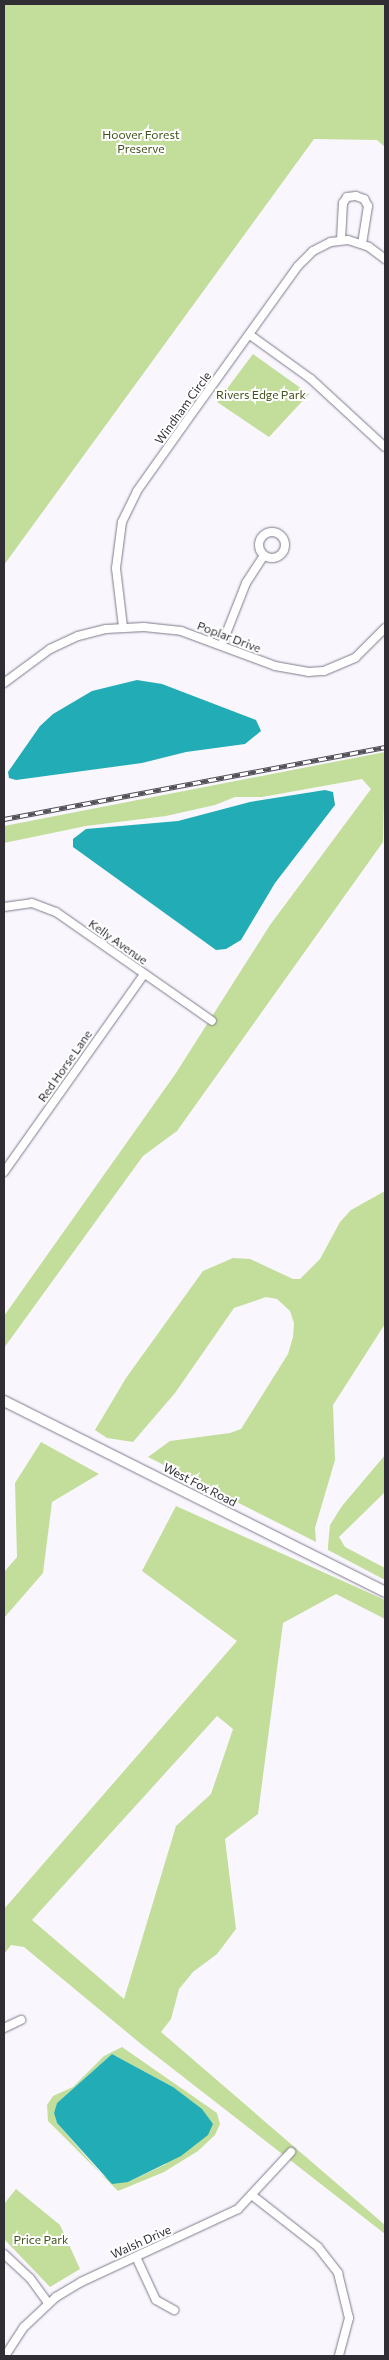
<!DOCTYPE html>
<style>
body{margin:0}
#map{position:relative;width:389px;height:2360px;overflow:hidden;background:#f9f6fe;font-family:Commissioner,sans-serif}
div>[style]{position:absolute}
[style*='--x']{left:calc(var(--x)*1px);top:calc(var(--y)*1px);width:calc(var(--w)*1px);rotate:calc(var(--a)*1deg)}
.green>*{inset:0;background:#c3de9b}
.water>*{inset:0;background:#22acb5}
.roads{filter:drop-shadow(0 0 1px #7f7989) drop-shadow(0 0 1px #7f7989)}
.minor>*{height:8px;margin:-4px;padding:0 4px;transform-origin:4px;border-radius:4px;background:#fff}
.minor>.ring{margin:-4px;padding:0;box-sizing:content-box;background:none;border:8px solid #fff;border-radius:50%}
.tertiary>*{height:10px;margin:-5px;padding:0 5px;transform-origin:5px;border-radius:5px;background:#fff}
.rail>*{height:4.5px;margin-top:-2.25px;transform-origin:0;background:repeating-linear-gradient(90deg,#fff 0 8px,#535058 0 16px);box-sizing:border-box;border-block:1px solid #535058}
span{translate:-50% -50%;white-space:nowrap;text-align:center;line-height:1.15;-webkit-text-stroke:4px #fff;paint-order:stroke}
.park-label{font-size:12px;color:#40541c}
.street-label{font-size:12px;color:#302d34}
.frame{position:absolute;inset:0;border:5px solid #302d34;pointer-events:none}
</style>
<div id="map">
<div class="green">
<div style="clip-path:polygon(4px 4px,385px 4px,385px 147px,377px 140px,314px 139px,4px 565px)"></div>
<div style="clip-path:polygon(253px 354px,309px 394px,269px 437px,217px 402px)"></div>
<div style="clip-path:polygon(385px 752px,383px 842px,177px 1131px,143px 1156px,4px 1348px,4px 1316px,176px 1073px,270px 925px,371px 789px,362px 779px,262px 797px,235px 797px,215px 805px,166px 816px,86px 826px,4px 843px,4px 826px)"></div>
<div style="clip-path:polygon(385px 1191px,385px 1324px,333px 1405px,335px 1460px,315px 1528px,316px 1542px,148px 1457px,170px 1441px,230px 1433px,241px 1429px,288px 1354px,293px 1337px,294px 1323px,290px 1311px,277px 1299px,266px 1297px,234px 1308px,175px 1393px,133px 1442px,107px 1438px,95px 1430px,126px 1378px,203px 1271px,233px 1258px,250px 1259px,293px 1279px,300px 1279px,320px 1259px,340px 1222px,351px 1210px)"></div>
<div style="clip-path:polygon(41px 1442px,99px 1474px,52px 1502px,43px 1573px,4px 1618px,4px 1572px,17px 1557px,15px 1483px)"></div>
<div style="clip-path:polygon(385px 1455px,385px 1492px,339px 1537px,345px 1547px,385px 1568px,385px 1580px,328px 1550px,328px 1546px,330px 1525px,342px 1506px)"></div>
<div style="clip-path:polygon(evenodd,176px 1506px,385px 1600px,385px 1619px,336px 1594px,283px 1623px,258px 1814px,225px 1839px,236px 1929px,217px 1954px,193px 1972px,179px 1989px,171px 2019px,161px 2032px,385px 2225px,385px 2234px,141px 2044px,24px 1947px,11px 1945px,4px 1954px,4px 1909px,237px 1641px,142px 1571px,176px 1506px,217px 1716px,233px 1729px,211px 1794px,176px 1826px,124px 1999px,32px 1920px,217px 1716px)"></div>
<div style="clip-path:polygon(evenodd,122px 2047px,217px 2113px,220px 2124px,215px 2135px,198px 2151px,164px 2172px,118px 2191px,48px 2121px,47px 2105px,53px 2096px,73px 2087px,104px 2056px,122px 2047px,112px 2054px,173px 2087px,166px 2164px,128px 2182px,108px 2179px,101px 2174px,57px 2123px,54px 2113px,57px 2103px,112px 2054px)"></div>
<div style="clip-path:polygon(16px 2189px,60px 2225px,80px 2269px,50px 2287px,4px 2239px,4px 2204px)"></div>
</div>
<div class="water">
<div style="clip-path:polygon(137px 680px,162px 684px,256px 720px,261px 731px,245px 744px,186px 752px,142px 763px,16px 780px,9px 778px,8px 772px,40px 726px,53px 714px,92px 691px)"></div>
<div style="clip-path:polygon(325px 790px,333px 792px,335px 805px,275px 883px,241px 940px,226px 949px,216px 950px,73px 847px,73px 839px,86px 829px,178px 821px,250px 802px)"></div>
<div style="clip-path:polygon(112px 2054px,173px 2087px,202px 2109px,213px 2124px,208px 2135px,181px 2156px,128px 2182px,112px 2184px,57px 2123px,54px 2113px,57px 2103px)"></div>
</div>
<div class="roads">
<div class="minor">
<div style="--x:341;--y:240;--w:37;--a:-87"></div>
<div style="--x:343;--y:203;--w:7;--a:-56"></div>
<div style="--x:347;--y:197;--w:9;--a:-6"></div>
<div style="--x:356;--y:196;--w:9;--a:21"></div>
<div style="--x:364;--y:199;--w:8;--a:60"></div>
<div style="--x:368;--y:206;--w:38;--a:99"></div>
<div style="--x:250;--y:335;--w:75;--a:35.8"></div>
<div style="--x:311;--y:379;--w:100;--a:42.6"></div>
<div class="ring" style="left:259px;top:532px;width:18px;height:18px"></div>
<div style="--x:123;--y:627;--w:59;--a:-96.8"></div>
<div style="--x:116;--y:568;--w:46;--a:-82.6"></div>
<div style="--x:122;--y:522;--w:34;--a:-64"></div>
<div style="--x:137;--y:491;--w:80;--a:-54.7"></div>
<div style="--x:183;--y:426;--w:197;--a:-54.3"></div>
<div style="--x:298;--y:266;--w:21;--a:-45"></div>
<div style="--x:313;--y:251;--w:20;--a:-27"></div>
<div style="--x:331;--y:242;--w:17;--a:-7"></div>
<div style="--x:348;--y:240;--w:22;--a:18"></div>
<div style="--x:369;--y:247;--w:20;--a:37"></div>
<div style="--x:222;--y:644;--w:66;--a:-68.5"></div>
<div style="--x:246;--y:583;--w:33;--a:-57"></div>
<div style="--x:4;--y:683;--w:57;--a:-36.5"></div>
<div style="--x:50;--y:649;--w:31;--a:-25"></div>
<div style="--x:78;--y:636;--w:29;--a:-14"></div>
<div style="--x:106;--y:629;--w:38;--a:-3"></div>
<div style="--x:144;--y:627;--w:37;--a:6"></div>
<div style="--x:181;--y:631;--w:100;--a:20.4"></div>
<div style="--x:275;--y:666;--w:34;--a:10"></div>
<div style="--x:308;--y:672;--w:16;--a:-4"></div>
<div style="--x:324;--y:671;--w:34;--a:-23"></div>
<div style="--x:355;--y:658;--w:42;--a:-45"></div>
<div style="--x:4;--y:907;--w:28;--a:-8"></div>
<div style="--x:32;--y:903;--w:26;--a:21"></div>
<div style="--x:56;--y:912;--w:190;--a:34.9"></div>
<div style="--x:4;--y:1172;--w:242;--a:-54.7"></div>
<div style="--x:4;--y:2028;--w:19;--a:-25"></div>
<div style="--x:253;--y:2196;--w:83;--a:38.1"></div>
<div style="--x:318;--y:2247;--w:33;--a:52"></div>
<div style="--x:338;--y:2273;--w:46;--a:76.3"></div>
<div style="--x:349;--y:2318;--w:39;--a:105"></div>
<div style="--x:4;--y:2254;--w:35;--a:43"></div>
<div style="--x:30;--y:2278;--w:31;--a:54"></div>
<div style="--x:136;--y:2257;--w:47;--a:65.1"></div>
<div style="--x:156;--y:2300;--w:21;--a:29"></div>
<div style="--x:5;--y:2356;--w:35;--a:-57"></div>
<div style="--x:24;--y:2327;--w:44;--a:-43.2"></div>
<div style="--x:56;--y:2297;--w:29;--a:-31"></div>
<div style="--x:81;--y:2282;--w:173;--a:-24.9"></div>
<div style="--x:238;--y:2209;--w:78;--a:-47.1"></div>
</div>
<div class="tertiary">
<div style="--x:4;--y:1401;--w:426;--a:26.6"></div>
</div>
</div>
<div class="rail">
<div style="--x:4;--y:819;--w:388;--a:-10.7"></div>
</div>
<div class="park-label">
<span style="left:141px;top:142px">Hoover Forest<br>Preserve</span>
<span style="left:261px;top:395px">Rivers Edge Park</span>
<span style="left:41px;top:2240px">Price Park</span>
</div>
<div class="street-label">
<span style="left:183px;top:408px;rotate:-54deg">Windham Circle</span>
<span style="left:229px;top:637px;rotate:21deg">Poplar Drive</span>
<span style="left:118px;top:942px;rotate:35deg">Kelly Avenue</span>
<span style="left:65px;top:1066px;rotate:-55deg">Red Horse Lane</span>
<span style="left:200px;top:1485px;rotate:27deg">West Fox Road</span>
<span style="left:141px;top:2242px;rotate:-24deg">Walsh Drive</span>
</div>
<div class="frame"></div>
</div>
